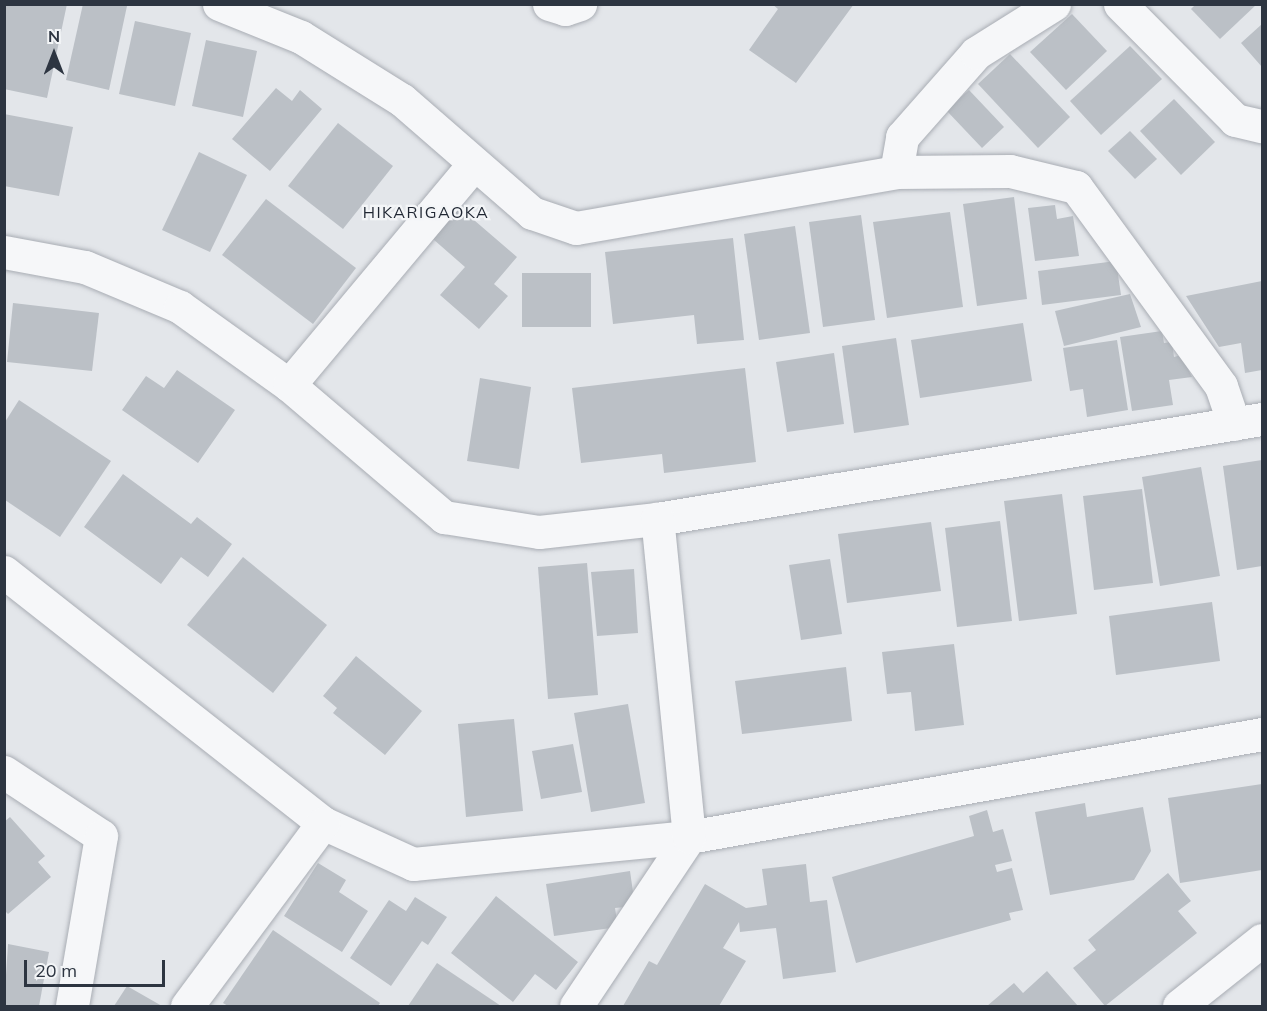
<!DOCTYPE html>
<style>
body{margin:0}
#map{position:relative;width:1267px;height:1011px;overflow:hidden;background:#e3e6ea;font-family:Mulish,sans-serif}
div>[style]{position:absolute}
[style*='--x']{left:calc(var(--x)*1px);top:calc(var(--y)*1px);width:calc(var(--w)*1px);rotate:calc(var(--a)*1deg)}
.building>*{inset:0;background:#bbc0c6}
.roads{filter:drop-shadow(0 0 2px #a9adb4) drop-shadow(0 0 2px #a9adb4)}
.minor>*{height:33px;margin:-16.5px;padding:0 16.5px;transform-origin:16.5px;border-radius:16.5px;background:#f6f7f9}
span{translate:-50% -50%;white-space:nowrap;text-align:center;line-height:1.15;-webkit-text-stroke:4.5px #f3f5f7;paint-order:stroke}
.neighbourhood-label{font-size:16px;color:#1f2632;letter-spacing:1.5px}
.frame{position:absolute;inset:0;border:6px solid #2d3541;pointer-events:none}
.north{position:absolute;left:24px;top:24px;width:60px;height:60px;-webkit-text-stroke:4px #f3f5f7;paint-order:stroke;rotate:0deg;font-size:16px;font-weight:700;line-height:24px;text-align:center;color:#2d3541}
.north::after{content:'';display:block;margin:auto;width:21px;height:27px;background:#2d3541;clip-path:polygon(50% 0,100% 100%,50% 72%,0 100%)}
.scale{position:absolute;left:24px;top:960px;width:141px;height:27px;box-sizing:border-box;border:3px solid #2d3541;border-top:0;padding-left:8px;font-size:18px;line-height:21px;white-space:nowrap;color:#2d3541;-webkit-text-stroke:4px #f3f5f7;paint-order:stroke}
</style>
<div id="map">
<div class="building">
<div style="clip-path:polygon(6px 4px,67px 4px,47px 98px,4px 89px)"></div>
<div style="clip-path:polygon(83px 4px,127px 6px,109px 90px,66px 80px)"></div>
<div style="clip-path:polygon(772px 4px,854px 4px,796px 83px,749px 50px,778px 9px)"></div>
<div style="clip-path:polygon(1196px 4px,1257px 4px,1220px 39px,1191px 9px)"></div>
<div style="clip-path:polygon(1072px 14px,1107px 51px,1066px 90px,1030px 52px)"></div>
<div style="clip-path:polygon(135px 21px,191px 33px,175px 106px,119px 94px)"></div>
<div style="clip-path:polygon(1262px 24px,1262px 67px,1241px 43px)"></div>
<div style="clip-path:polygon(206px 40px,257px 51px,243px 117px,192px 106px)"></div>
<div style="clip-path:polygon(1130px 46px,1162px 79px,1101px 135px,1070px 101px)"></div>
<div style="clip-path:polygon(1010px 54px,1070px 117px,1038px 148px,978px 84px)"></div>
<div style="clip-path:polygon(276px 88px,292px 101px,300px 90px,322px 109px,270px 171px,232px 139px)"></div>
<div style="clip-path:polygon(969px 90px,1004px 127px,982px 148px,946px 110px)"></div>
<div style="clip-path:polygon(1174px 99px,1215px 142px,1181px 175px,1140px 131px)"></div>
<div style="clip-path:polygon(4px 114px,73px 127px,59px 196px,4px 186px)"></div>
<div style="clip-path:polygon(338px 123px,393px 166px,343px 229px,288px 186px)"></div>
<div style="clip-path:polygon(1130px 131px,1157px 159px,1135px 179px,1108px 151px)"></div>
<div style="clip-path:polygon(199px 152px,247px 175px,210px 252px,162px 230px)"></div>
<div style="clip-path:polygon(1014px 197px,1027px 299px,977px 306px,963px 204px)"></div>
<div style="clip-path:polygon(266px 199px,356px 268px,313px 324px,222px 255px)"></div>
<div style="clip-path:polygon(1055px 205px,1057px 219px,1073px 216px,1079px 256px,1035px 261px,1028px 208px)"></div>
<div style="clip-path:polygon(460px 208px,517px 257px,494px 284px,508px 296px,479px 329px,440px 295px,465px 267px,433px 239px)"></div>
<div style="clip-path:polygon(950px 212px,963px 307px,887px 318px,873px 222px)"></div>
<div style="clip-path:polygon(861px 215px,875px 320px,823px 327px,809px 222px)"></div>
<div style="clip-path:polygon(795px 226px,810px 333px,759px 340px,744px 234px)"></div>
<div style="clip-path:polygon(733px 238px,744px 340px,697px 344px,694px 315px,613px 324px,605px 252px)"></div>
<div style="clip-path:polygon(1116px 261px,1121px 295px,1042px 305px,1038px 271px)"></div>
<div style="clip-path:polygon(522px 273px,591px 273px,591px 327px,522px 327px)"></div>
<div style="clip-path:polygon(1262px 281px,1262px 370px,1245px 373px,1241px 343px,1219px 347px,1186px 296px)"></div>
<div style="clip-path:polygon(1130px 294px,1141px 327px,1064px 346px,1055px 311px)"></div>
<div style="clip-path:polygon(13px 303px,99px 313px,92px 371px,7px 362px)"></div>
<div style="clip-path:polygon(1023px 323px,1032px 381px,920px 398px,911px 340px)"></div>
<div style="clip-path:polygon(1162px 331px,1164px 343px,1172px 342px,1174px 357px,1181px 355px,1192px 377px,1169px 380px,1173px 405px,1132px 411px,1120px 337px)"></div>
<div style="clip-path:polygon(896px 338px,909px 425px,854px 433px,842px 346px)"></div>
<div style="clip-path:polygon(1117px 340px,1128px 410px,1087px 417px,1083px 389px,1070px 391px,1063px 348px)"></div>
<div style="clip-path:polygon(834px 353px,844px 424px,787px 432px,776px 362px)"></div>
<div style="clip-path:polygon(745px 368px,756px 462px,664px 473px,662px 454px,581px 463px,572px 388px)"></div>
<div style="clip-path:polygon(177px 370px,235px 410px,198px 463px,122px 410px,146px 376px,164px 388px)"></div>
<div style="clip-path:polygon(480px 378px,531px 387px,519px 469px,467px 461px)"></div>
<div style="clip-path:polygon(19px 400px,111px 461px,60px 537px,5px 500px,5px 422px)"></div>
<div style="clip-path:polygon(1262px 460px,1262px 566px,1237px 570px,1223px 466px)"></div>
<div style="clip-path:polygon(1201px 467px,1220px 576px,1160px 586px,1142px 477px)"></div>
<div style="clip-path:polygon(123px 474px,191px 524px,197px 517px,232px 544px,208px 577px,181px 557px,161px 584px,84px 527px)"></div>
<div style="clip-path:polygon(1142px 489px,1153px 583px,1094px 590px,1083px 496px)"></div>
<div style="clip-path:polygon(1062px 494px,1077px 614px,1019px 621px,1004px 501px)"></div>
<div style="clip-path:polygon(1000px 521px,1012px 621px,957px 627px,945px 528px)"></div>
<div style="clip-path:polygon(931px 522px,941px 591px,847px 603px,838px 534px)"></div>
<div style="clip-path:polygon(243px 557px,327px 625px,273px 693px,187px 625px)"></div>
<div style="clip-path:polygon(830px 559px,842px 634px,801px 640px,789px 565px)"></div>
<div style="clip-path:polygon(587px 563px,598px 695px,548px 699px,538px 567px)"></div>
<div style="clip-path:polygon(634px 569px,638px 633px,597px 636px,591px 572px)"></div>
<div style="clip-path:polygon(1212px 602px,1220px 661px,1116px 675px,1109px 616px)"></div>
<div style="clip-path:polygon(954px 644px,964px 725px,915px 731px,911px 692px,887px 694px,882px 652px)"></div>
<div style="clip-path:polygon(356px 656px,422px 711px,385px 755px,333px 713px,337px 708px,323px 696px)"></div>
<div style="clip-path:polygon(846px 667px,852px 721px,742px 734px,735px 681px)"></div>
<div style="clip-path:polygon(628px 704px,645px 803px,591px 812px,574px 713px)"></div>
<div style="clip-path:polygon(514px 719px,523px 811px,466px 817px,458px 724px)"></div>
<div style="clip-path:polygon(573px 744px,582px 792px,541px 799px,532px 751px)"></div>
<div style="clip-path:polygon(1262px 784px,1262px 870px,1180px 883px,1168px 798px)"></div>
<div style="clip-path:polygon(1085px 803px,1087px 817px,1143px 807px,1151px 851px,1134px 880px,1050px 895px,1035px 812px)"></div>
<div style="clip-path:polygon(987px 810px,993px 832px,1003px 829px,1012px 861px,995px 865px,997px 872px,1012px 868px,1023px 910px,1009px 913px,1011px 920px,856px 963px,832px 877px,974px 836px,969px 816px)"></div>
<div style="clip-path:polygon(10px 817px,45px 856px,38px 862px,51px 877px,8px 914px,4px 910px,4px 822px)"></div>
<div style="clip-path:polygon(318px 863px,346px 880px,339px 892px,368px 911px,342px 952px,284px 916px)"></div>
<div style="clip-path:polygon(806px 864px,810px 902px,827px 900px,836px 972px,783px 979px,776px 928px,740px 932px,739px 922px,723px 948px,746px 961px,719px 1006px,623px 1006px,649px 961px,657px 965px,705px 884px,746px 908px,767px 905px,762px 869px)"></div>
<div style="clip-path:polygon(630px 871px,635px 906px,615px 908px,618px 927px,554px 936px,546px 884px)"></div>
<div style="clip-path:polygon(1168px 873px,1191px 901px,1178px 911px,1197px 933px,1105px 1006px,1073px 968px,1096px 950px,1088px 940px)"></div>
<div style="clip-path:polygon(496px 896px,578px 962px,556px 990px,535px 974px,513px 1002px,451px 953px)"></div>
<div style="clip-path:polygon(415px 897px,447px 917px,428px 945px,422px 941px,391px 986px,350px 958px,389px 900px,406px 911px)"></div>
<div style="clip-path:polygon(273px 930px,380px 1003px,378px 1006px,228px 1006px,223px 1003px)"></div>
<div style="clip-path:polygon(8px 944px,49px 952px,39px 1006px,4px 1006px)"></div>
<div style="clip-path:polygon(437px 963px,501px 1006px,408px 1006px)"></div>
<div style="clip-path:polygon(1047px 971px,1078px 1006px,987px 1006px,1014px 983px,1023px 993px)"></div>
<div style="clip-path:polygon(127px 986px,162px 1006px,114px 1006px)"></div>
</div>
<div class="roads">
<div class="minor">
<div style="--x:219;--y:4;--w:88;--a:21.9"></div>
<div style="--x:301;--y:37;--w:119;--a:32"></div>
<div style="--x:402;--y:100;--w:172;--a:41"></div>
<div style="--x:532;--y:213;--w:46;--a:18.8"></div>
<div style="--x:576;--y:228;--w:325;--a:-9.9"></div>
<div style="--x:896;--y:172;--w:114;--a:-0.5"></div>
<div style="--x:1010;--y:171;--w:68;--a:13.6"></div>
<div style="--x:1076;--y:187;--w:246;--a:53.9"></div>
<div style="--x:1221;--y:386;--w:40;--a:71.1"></div>
<div style="--x:549;--y:4;--w:17;--a:17"></div>
<div style="--x:565;--y:9;--w:16;--a:-18"></div>
<div style="--x:1120;--y:4;--w:163;--a:45.2"></div>
<div style="--x:1235;--y:120;--w:28;--a:13"></div>
<div style="--x:896;--y:172;--w:36;--a:-80"></div>
<div style="--x:902;--y:137;--w:112;--a:-48.6"></div>
<div style="--x:976;--y:53;--w:92;--a:-32.1"></div>
<div style="--x:4;--y:252;--w:82;--a:10.5"></div>
<div style="--x:85;--y:267;--w:103;--a:22.8"></div>
<div style="--x:180;--y:307;--w:134;--a:35.6"></div>
<div style="--x:289;--y:385;--w:204;--a:40.4"></div>
<div style="--x:444;--y:517;--w:96;--a:9"></div>
<div style="--x:539;--y:532;--w:119;--a:-6.3"></div>
<div style="--x:657;--y:519;--w:613;--a:-9.39"></div>
<div style="--x:289;--y:385;--w:287;--a:-50.1"></div>
<div style="--x:4;--y:572;--w:406;--a:38.2"></div>
<div style="--x:323;--y:823;--w:99;--a:24.5"></div>
<div style="--x:413;--y:864;--w:277;--a:-5.6"></div>
<div style="--x:689;--y:837;--w:582;--a:-10.19"></div>
<div style="--x:4;--y:772;--w:116;--a:33.4"></div>
<div style="--x:101;--y:836;--w:172;--a:99.7"></div>
<div style="--x:187;--y:1006;--w:228;--a:-53.4"></div>
<div style="--x:576;--y:1006;--w:203;--a:-56.2"></div>
<div style="--x:689;--y:837;--w:320;--a:-95.7"></div>
<div style="--x:1179;--y:1006;--w:106;--a:-38.5"></div>
</div>
</div>
<div class="neighbourhood-label">
<span style="left:426px;top:212px">HIKARIGAOKA</span>
</div>
<div class="frame"></div>
<div class="north">N</div>
<div class="scale">20 m</div>
</div>
